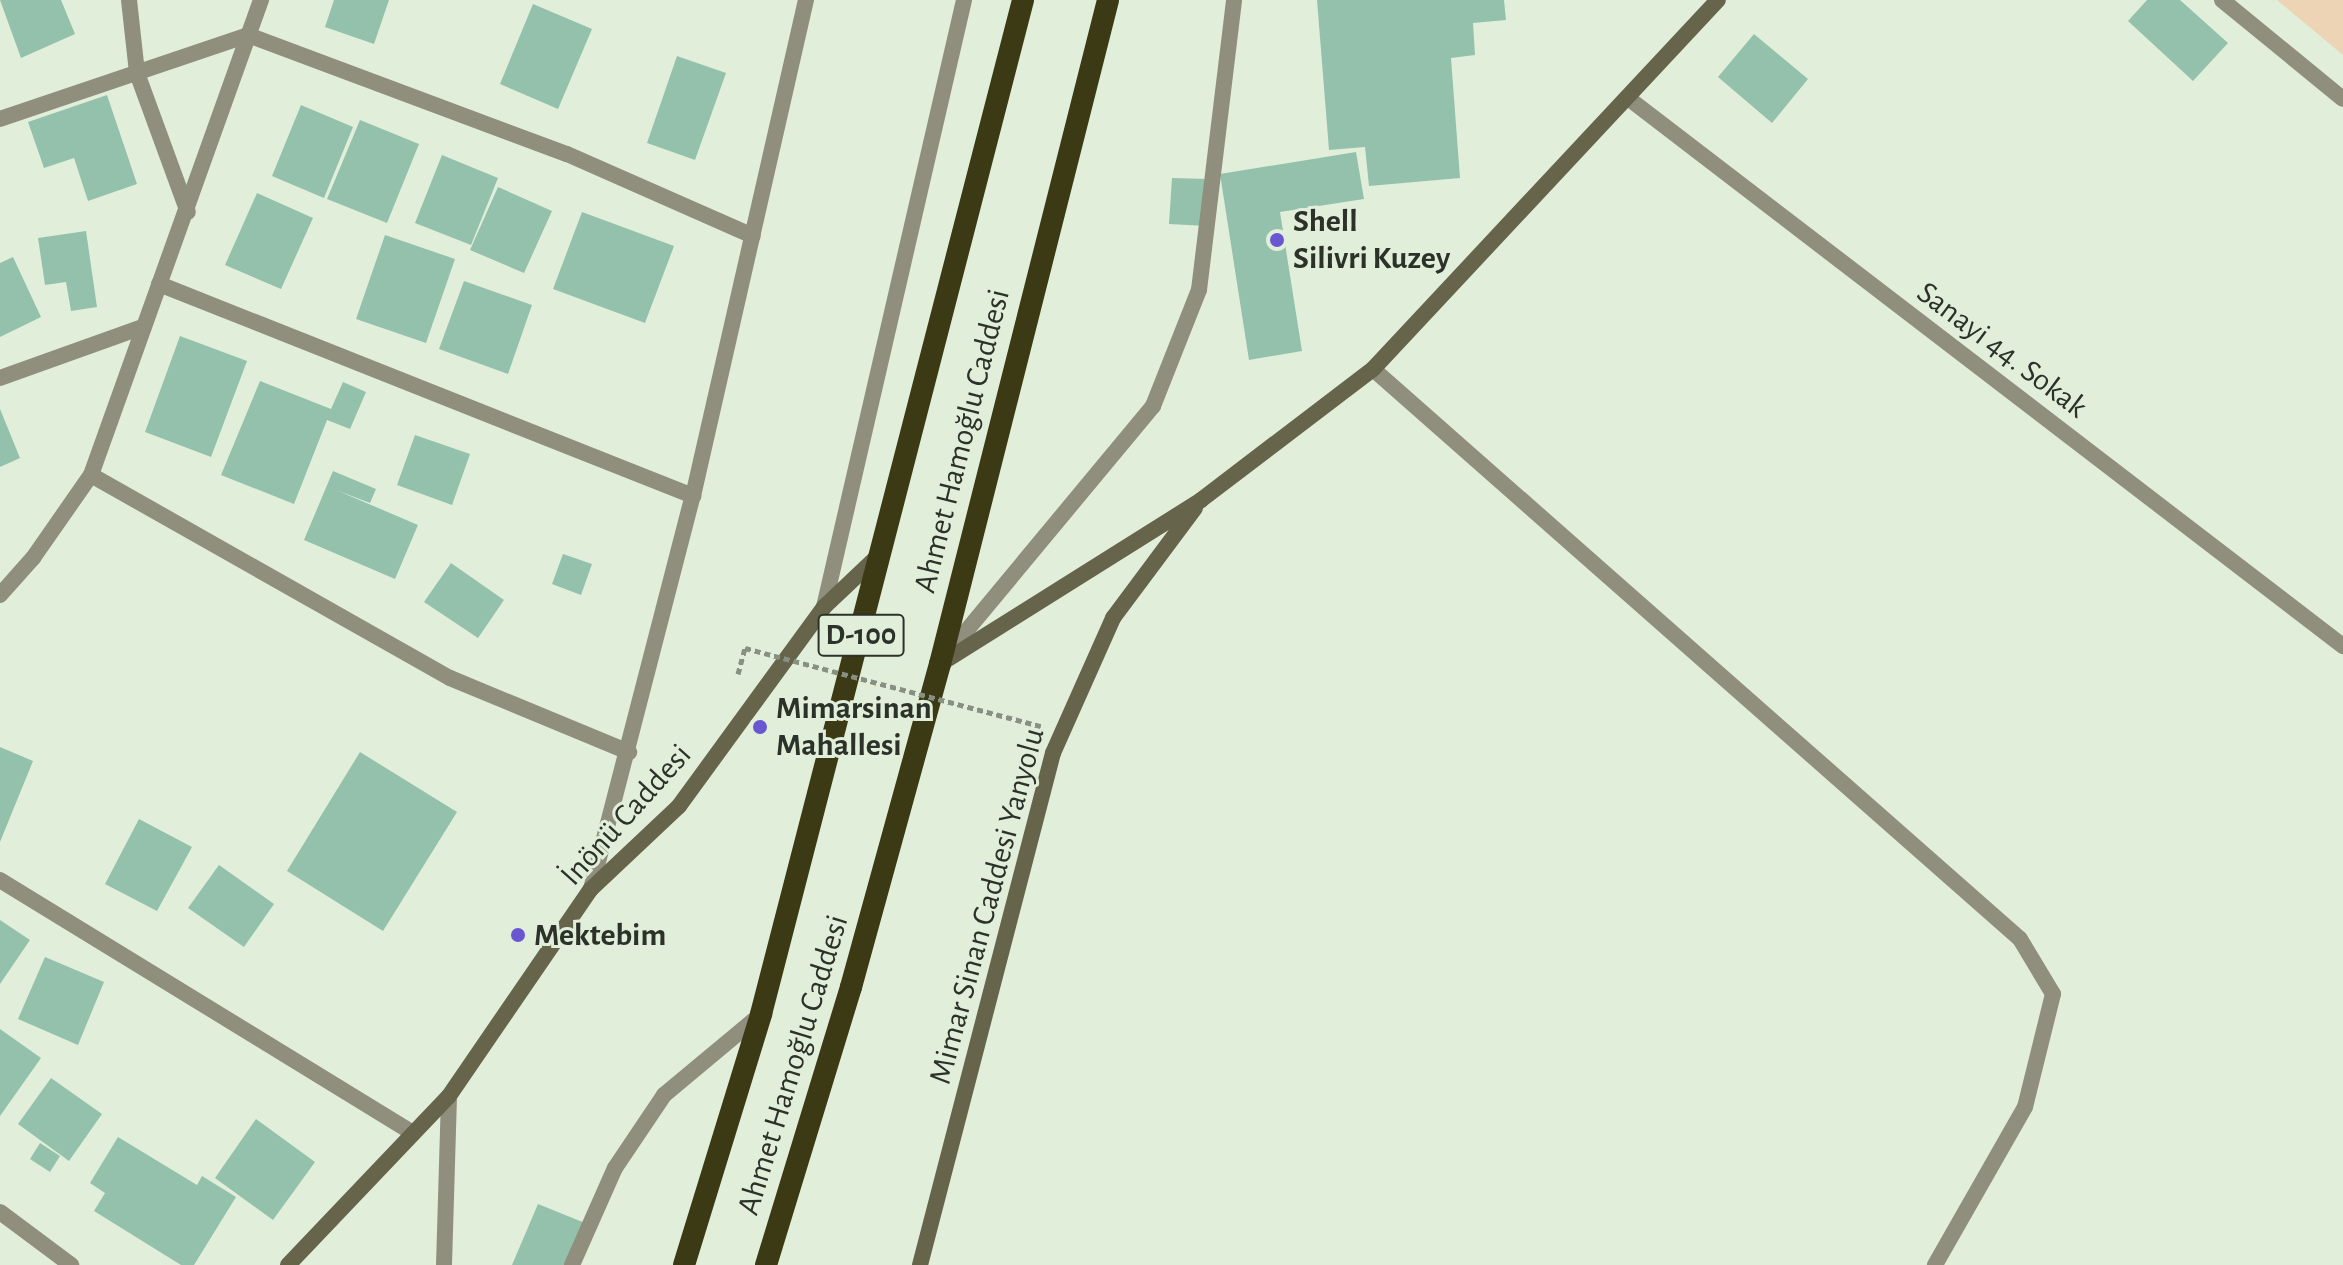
<!DOCTYPE html>
<meta charset="utf-8">
<style>
body{margin:0}
#map{position:relative;width:2343px;height:1265px;overflow:hidden;background:#e1efda;font-family:"Alegreya Sans",sans-serif}
div>[style]{position:absolute}
[style*='--x']{left:calc(var(--x)*1px);top:calc(var(--y)*1px);width:calc(var(--w)*1px);rotate:calc(var(--a)*1deg)}
.green>*{inset:0;background:#edd4b4}
.building>*{inset:0;background:#94c1ac}
.path>*{height:5px;margin-top:-2.5px;transform-origin:0;background:repeating-linear-gradient(90deg,#879182 0 6px,transparent 0 10px)}
.service>*{height:16px;margin:-8px;padding:0 8px;transform-origin:8px;border-radius:8px;background:#908f7d}
.minor>*{height:16px;margin:-8px;padding:0 8px;transform-origin:8px;border-radius:8px;background:#908f7d}
.secondary>*{height:16px;margin:-8px;padding:0 8px;transform-origin:8px;border-radius:8px;background:#66644a}
.trunk>*{height:22px;margin:-11px;padding:0 11px;transform-origin:11px;border-radius:11px;background:#3c3a15}
.path-bridge>*{height:5px;margin-top:-2.5px;transform-origin:0;background:repeating-linear-gradient(90deg,#879182 0 6px,transparent 0 10px)}
.dots>*{width:22px;height:22px;translate:-50% -50%;box-sizing:border-box;border:4px solid #e1efda;border-radius:50%}
span{translate:-50% -50%;white-space:nowrap;text-align:center;line-height:1.15;-webkit-text-stroke:6px #e1efda;paint-order:stroke}
.shield-label span{padding:2px 6px;background:#e1efda;border:2px solid;border-radius:6px;-webkit-text-stroke-width:0}
.shield-label{font-size:30px;color:#2c3129;font-weight:700}
.poi-label{font-size:32px;color:#2c3129;font-weight:700}
.left{translate:0 -50%;text-align:left}
.street-label{font-size:32px;color:#2c3129}
</style>
<div id="map">
<div class="green">
<div style="clip-path:polygon(2277px 0,2343px 0,2343px 55px)"></div>
</div>
<div class="building">
<div style="clip-path:polygon(0 0,61px 0,75px 34px,21px 58px)"></div>
<div style="clip-path:polygon(334px 0,389px 0,374px 44px,325px 27px)"></div>
<div style="clip-path:polygon(1317px 0,1504px 0,1506px 20px,1473px 23px,1475px 55px,1451px 58px,1460px 178px,1369px 186px,1365px 147px,1329px 150px)"></div>
<div style="clip-path:polygon(2147px 0,2180px 0,2228px 43px,2193px 81px,2128px 21px)"></div>
<div style="clip-path:polygon(533px 4px,592px 29px,558px 109px,500px 84px)"></div>
<div style="clip-path:polygon(1754px 34px,1808px 79px,1772px 123px,1718px 77px)"></div>
<div style="clip-path:polygon(677px 56px,726px 73px,695px 160px,647px 143px)"></div>
<div style="clip-path:polygon(107px 95px,137px 184px,88px 201px,74px 158px,44px 168px,28px 122px)"></div>
<div style="clip-path:polygon(301px 105px,353px 127px,324px 198px,272px 176px)"></div>
<div style="clip-path:polygon(360px 120px,419px 144px,387px 223px,327px 199px)"></div>
<div style="clip-path:polygon(1356px 152px,1364px 199px,1280px 212px,1302px 351px,1249px 360px,1220px 174px)"></div>
<div style="clip-path:polygon(442px 155px,498px 178px,471px 245px,415px 223px)"></div>
<div style="clip-path:polygon(1172px 178px,1209px 179px,1207px 226px,1169px 224px)"></div>
<div style="clip-path:polygon(498px 187px,552px 211px,524px 273px,470px 250px)"></div>
<div style="clip-path:polygon(257px 193px,313px 218px,281px 289px,225px 265px)"></div>
<div style="clip-path:polygon(582px 212px,674px 246px,645px 323px,553px 289px)"></div>
<div style="clip-path:polygon(86px 231px,97px 307px,71px 311px,66px 282px,45px 285px,38px 238px)"></div>
<div style="clip-path:polygon(385px 235px,455px 259px,426px 343px,356px 319px)"></div>
<div style="clip-path:polygon(13px 257px,41px 317px,0 337px,0 263px)"></div>
<div style="clip-path:polygon(464px 281px,532px 305px,508px 374px,439px 349px)"></div>
<div style="clip-path:polygon(180px 336px,247px 361px,211px 457px,145px 432px)"></div>
<div style="clip-path:polygon(260px 381px,331px 409px,343px 382px,366px 392px,350px 429px,327px 420px,294px 504px,221px 475px)"></div>
<div style="clip-path:polygon(0 409px,20px 458px,0 467px)"></div>
<div style="clip-path:polygon(415px 435px,470px 454px,452px 505px,397px 485px)"></div>
<div style="clip-path:polygon(333px 471px,376px 489px,370px 503px,336px 490px,418px 525px,395px 579px,304px 540px)"></div>
<div style="clip-path:polygon(563px 554px,592px 564px,581px 595px,552px 584px)"></div>
<div style="clip-path:polygon(451px 563px,504px 600px,478px 638px,424px 602px)"></div>
<div style="clip-path:polygon(0 747px,33px 761px,0 842px)"></div>
<div style="clip-path:polygon(360px 752px,457px 812px,383px 931px,287px 871px)"></div>
<div style="clip-path:polygon(139px 819px,192px 847px,157px 911px,105px 884px)"></div>
<div style="clip-path:polygon(219px 865px,274px 904px,244px 947px,188px 908px)"></div>
<div style="clip-path:polygon(0 920px,30px 940px,0 984px)"></div>
<div style="clip-path:polygon(45px 957px,104px 982px,78px 1045px,18px 1019px)"></div>
<div style="clip-path:polygon(0 1029px,41px 1058px,0 1116px)"></div>
<div style="clip-path:polygon(51px 1078px,102px 1114px,69px 1161px,18px 1124px)"></div>
<div style="clip-path:polygon(256px 1119px,315px 1162px,273px 1220px,215px 1178px)"></div>
<div style="clip-path:polygon(118px 1137px,197px 1185px,202px 1176px,236px 1197px,194px 1265px,181px 1265px,94px 1211px,105px 1193px,90px 1183px)"></div>
<div style="clip-path:polygon(40px 1143px,60px 1156px,50px 1172px,30px 1159px)"></div>
<div style="clip-path:polygon(538px 1204px,585px 1223px,568px 1265px,512px 1265px)"></div>
</div>
<div class="path">
<div style="--x:738;--y:674;--w:27;--a:-75"></div>
</div>
<div class="service">
<div style="--x:943;--y:659;--w:329;--a:-50.3"></div>
<div style="--x:1153;--y:406;--w:125;--a:-68.4"></div>
<div style="--x:1199;--y:290;--w:292;--a:-83.1"></div>
<div style="--x:572;--y:1265;--w:106;--a:-66.1"></div>
<div style="--x:615;--y:1168;--w:88;--a:-56.1"></div>
<div style="--x:664;--y:1095;--w:125;--a:-39.8"></div>
</div>
<div class="minor">
<div style="--x:129;--y:0;--w:73;--a:83.7"></div>
<div style="--x:137;--y:73;--w:148;--a:69.9"></div>
<div style="--x:2222;--y:0;--w:156;--a:39.3"></div>
<div style="--x:1628;--y:98;--w:901;--a:37.47"></div>
<div style="--x:0;--y:119;--w:262;--a:-18.7"></div>
<div style="--x:248;--y:35;--w:340;--a:20.5"></div>
<div style="--x:567;--y:154;--w:203;--a:23.8"></div>
<div style="--x:159;--y:284;--w:575;--a:21.65"></div>
<div style="--x:1373;--y:369;--w:862;--a:41.38"></div>
<div style="--x:2020;--y:939;--w:64;--a:59"></div>
<div style="--x:2053;--y:994;--w:116;--a:103.9"></div>
<div style="--x:2025;--y:1107;--w:182;--a:119.7"></div>
<div style="--x:0;--y:378;--w:149;--a:-19.7"></div>
<div style="--x:91;--y:475;--w:412;--a:29.5"></div>
<div style="--x:450;--y:678;--w:194;--a:22.5"></div>
<div style="--x:0;--y:595;--w:50;--a:-48.3"></div>
<div style="--x:33;--y:558;--w:101;--a:-55.1"></div>
<div style="--x:91;--y:475;--w:505;--a:-70.31"></div>
<div style="--x:824;--y:607;--w:623;--a:-77.01"></div>
<div style="--x:0;--y:880;--w:483;--a:31.5"></div>
<div style="--x:591;--y:889;--w:406;--a:-75.5"></div>
<div style="--x:693;--y:496;--w:509;--a:-77.17"></div>
<div style="--x:0;--y:1212;--w:89;--a:36.7"></div>
<div style="--x:444;--y:1265;--w:169;--a:-88.3"></div>
</div>
<div class="secondary">
<div style="--x:940;--y:664;--w:308;--a:-32.1"></div>
<div style="--x:1201;--y:500;--w:216;--a:-37.3"></div>
<div style="--x:1373;--y:369;--w:505;--a:-46.93"></div>
<div style="--x:288;--y:1265;--w:233;--a:-46.4"></div>
<div style="--x:449;--y:1096;--w:251;--a:-55.6"></div>
<div style="--x:591;--y:889;--w:121;--a:-43.3"></div>
<div style="--x:679;--y:806;--w:246;--a:-53.9"></div>
<div style="--x:824;--y:607;--w:77;--a:-43.4"></div>
<div style="--x:920;--y:1265;--w:529;--a:-75.44"></div>
<div style="--x:1053;--y:753;--w:148;--a:-66"></div>
<div style="--x:1113;--y:618;--w:137;--a:-53.3"></div>
</div>
<div class="trunk">
<div style="--x:684;--y:1265;--w:263;--a:-72.9"></div>
<div style="--x:761;--y:1014;--w:1047;--a:-75.51"></div>
<div style="--x:766;--y:1265;--w:291;--a:-73"></div>
<div style="--x:851;--y:987;--w:335;--a:-74.6"></div>
<div style="--x:940;--y:664;--w:685;--a:-75.8"></div>
</div>
<div class="path-bridge">
<div style="--x:745;--y:648;--w:306;--a:14.8"></div>
</div>
<div class="dots">
<div style="left:1277px;top:240px;background:#6956d0"></div>
<div style="left:760px;top:727px;background:#6956d0"></div>
<div style="left:518px;top:935px;background:#6956d0"></div>
</div>
<div class="shield-label">
<span style="left:861px;top:635px">D-100</span>
</div>
<div class="poi-label">
<span class="left" style="left:1293px;top:240px">Shell<br>Silivri Kuzey</span>
<span class="left" style="left:776px;top:727px">Mimarsinan<br>Mahallesi</span>
<span class="left" style="left:534px;top:935px">Mektebim</span>
</div>
<div class="street-label">
<span style="left:2002px;top:350px;rotate:37deg">Sanayi 44. Sokak</span>
<span style="left:962px;top:441px;rotate:-76deg">Ahmet Hamoğlu Caddesi</span>
<span style="left:626px;top:815px;rotate:-48deg">İnönü Caddesi</span>
<span style="left:987px;top:906px;rotate:-75deg">Mimar Sinan Caddesi Yanyolu</span>
<span style="left:793px;top:1065px;rotate:-73deg">Ahmet Hamoğlu Caddesi</span>
</div>
</div>
